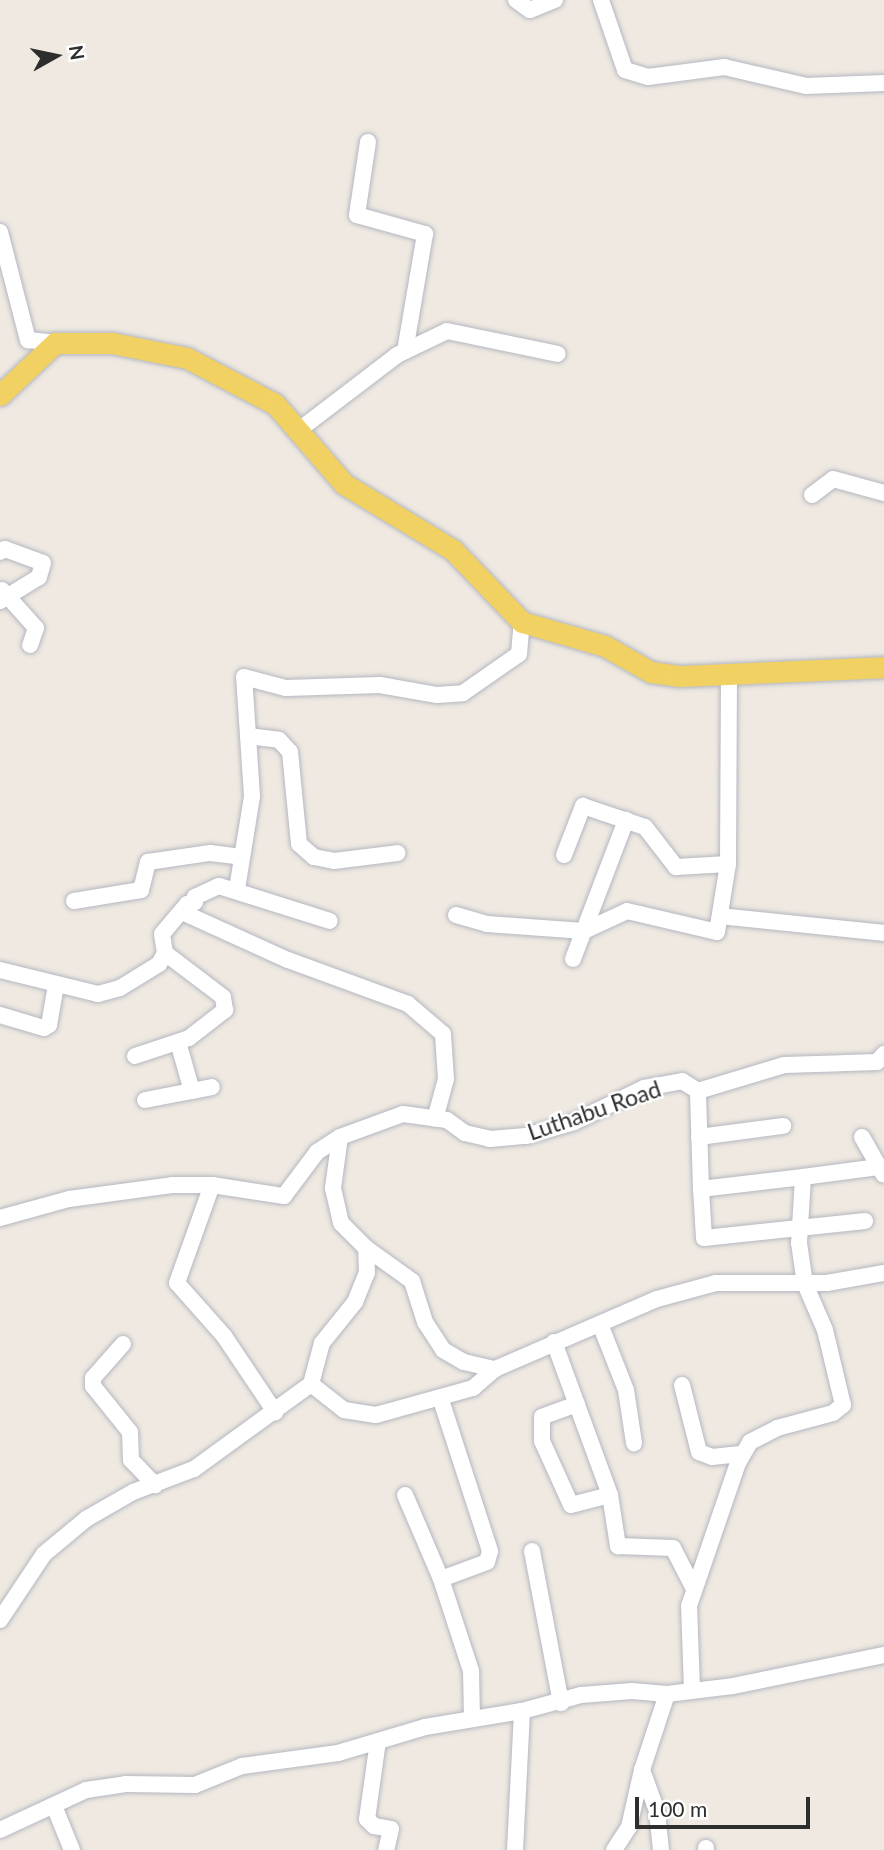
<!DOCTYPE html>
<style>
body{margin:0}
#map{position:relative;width:884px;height:1850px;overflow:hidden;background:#efe9e1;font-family:Lato,sans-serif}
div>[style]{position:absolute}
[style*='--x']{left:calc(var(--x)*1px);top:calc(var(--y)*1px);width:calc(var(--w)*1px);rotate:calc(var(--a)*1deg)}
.roads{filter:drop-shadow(0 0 2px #b4b7c1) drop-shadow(0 0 2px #b4b7c1)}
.minor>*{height:16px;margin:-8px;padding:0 8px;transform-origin:8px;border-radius:8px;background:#fff}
.major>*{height:21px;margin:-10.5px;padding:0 10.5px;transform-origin:10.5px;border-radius:10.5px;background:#f2d163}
span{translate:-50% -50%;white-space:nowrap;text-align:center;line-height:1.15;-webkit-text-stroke:5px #fff;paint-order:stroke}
.street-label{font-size:23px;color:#2e2e2e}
.north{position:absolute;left:21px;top:21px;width:70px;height:70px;-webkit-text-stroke:5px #fff;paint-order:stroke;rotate:81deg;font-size:19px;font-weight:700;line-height:28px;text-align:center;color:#2e2e2e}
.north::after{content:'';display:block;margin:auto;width:24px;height:32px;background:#2e2e2e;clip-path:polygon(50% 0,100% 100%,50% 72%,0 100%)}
.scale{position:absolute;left:635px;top:1797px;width:175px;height:32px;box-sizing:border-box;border:4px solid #2e2e2e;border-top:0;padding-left:9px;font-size:21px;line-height:24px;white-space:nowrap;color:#2e2e2e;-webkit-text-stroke:5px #fff;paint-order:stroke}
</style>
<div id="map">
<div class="roads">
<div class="minor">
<div style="--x:516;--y:0;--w:17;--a:36"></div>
<div style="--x:530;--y:10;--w:27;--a:-22"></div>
<div style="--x:601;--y:0;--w:74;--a:71.1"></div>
<div style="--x:625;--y:70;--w:24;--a:17"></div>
<div style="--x:648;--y:77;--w:77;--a:-7.5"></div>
<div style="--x:724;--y:67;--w:84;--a:13"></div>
<div style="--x:806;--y:86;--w:78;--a:-2.2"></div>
<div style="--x:368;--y:142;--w:74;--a:98.6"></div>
<div style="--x:357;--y:215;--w:71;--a:15.6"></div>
<div style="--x:425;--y:234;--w:119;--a:99.7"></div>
<div style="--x:0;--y:232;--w:112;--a:75.5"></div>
<div style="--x:28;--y:340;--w:27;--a:6"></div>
<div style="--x:299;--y:430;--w:123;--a:-37.4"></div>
<div style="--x:397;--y:355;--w:55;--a:-25.6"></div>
<div style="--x:447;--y:331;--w:113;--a:11.7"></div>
<div style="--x:812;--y:495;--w:26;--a:-37"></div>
<div style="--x:833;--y:479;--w:53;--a:15.4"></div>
<div style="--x:0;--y:552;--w:6;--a:-31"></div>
<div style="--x:5;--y:549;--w:40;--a:20.2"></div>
<div style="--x:43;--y:563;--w:15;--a:106"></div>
<div style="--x:39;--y:577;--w:46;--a:148.4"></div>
<div style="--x:2;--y:590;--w:51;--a:48.2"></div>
<div style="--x:36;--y:628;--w:18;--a:109"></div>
<div style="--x:248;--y:736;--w:31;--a:7"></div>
<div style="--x:279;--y:740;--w:16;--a:47"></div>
<div style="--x:290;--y:752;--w:92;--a:84.4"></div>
<div style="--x:299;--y:844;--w:20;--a:41"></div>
<div style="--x:314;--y:857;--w:20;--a:11"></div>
<div style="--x:334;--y:861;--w:64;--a:-7.1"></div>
<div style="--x:564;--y:855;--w:53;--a:-68.8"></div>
<div style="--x:583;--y:806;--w:65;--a:18.7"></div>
<div style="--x:645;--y:827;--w:51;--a:52.2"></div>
<div style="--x:676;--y:867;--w:52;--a:-3.3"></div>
<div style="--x:237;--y:889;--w:94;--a:-80.8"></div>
<div style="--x:252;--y:796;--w:119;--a:-93.8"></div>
<div style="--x:244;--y:677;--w:43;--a:14.7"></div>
<div style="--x:286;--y:688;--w:94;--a:-1.8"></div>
<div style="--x:380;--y:685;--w:58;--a:10"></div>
<div style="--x:437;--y:695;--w:26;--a:-4"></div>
<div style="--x:463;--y:693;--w:68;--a:-34.9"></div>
<div style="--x:519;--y:654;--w:32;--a:-85"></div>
<div style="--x:74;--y:901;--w:68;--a:-9.3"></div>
<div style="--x:141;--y:890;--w:29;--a:-76"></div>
<div style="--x:148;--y:862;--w:63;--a:-8.3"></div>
<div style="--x:210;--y:853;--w:32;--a:7"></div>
<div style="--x:182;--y:912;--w:116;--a:24.4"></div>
<div style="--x:288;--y:960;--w:128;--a:20.1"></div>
<div style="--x:408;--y:1004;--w:46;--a:40.6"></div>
<div style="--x:443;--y:1034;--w:45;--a:86.2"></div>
<div style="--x:446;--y:1079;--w:41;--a:105.4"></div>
<div style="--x:456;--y:915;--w:32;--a:16"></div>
<div style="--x:487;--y:924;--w:97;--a:4.1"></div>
<div style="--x:584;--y:931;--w:47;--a:-24.9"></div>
<div style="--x:627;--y:911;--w:92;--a:13.1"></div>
<div style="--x:717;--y:932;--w:69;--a:-80.8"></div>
<div style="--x:728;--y:864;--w:190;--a:-89.7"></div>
<div style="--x:720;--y:916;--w:165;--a:5.9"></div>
<div style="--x:573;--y:959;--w:149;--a:-69.1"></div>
<div style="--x:0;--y:970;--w:101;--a:13.8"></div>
<div style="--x:98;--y:994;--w:23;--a:-15"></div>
<div style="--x:120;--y:988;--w:46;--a:-31.6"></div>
<div style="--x:159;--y:964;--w:13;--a:-61"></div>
<div style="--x:165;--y:953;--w:19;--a:-99"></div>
<div style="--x:162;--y:934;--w:39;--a:-50"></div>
<div style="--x:187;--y:904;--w:8;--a:-14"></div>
<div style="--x:195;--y:902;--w:5;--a:-90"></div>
<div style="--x:195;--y:897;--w:26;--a:-25"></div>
<div style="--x:219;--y:886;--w:116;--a:17.5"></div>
<div style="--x:0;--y:1015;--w:46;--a:16.5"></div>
<div style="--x:44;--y:1028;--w:6;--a:-31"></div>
<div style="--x:49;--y:1025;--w:40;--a:-80"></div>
<div style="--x:178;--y:1042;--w:51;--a:74.1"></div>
<div style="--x:135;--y:1056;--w:57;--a:-18.4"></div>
<div style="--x:189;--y:1038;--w:46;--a:-37.9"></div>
<div style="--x:225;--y:1010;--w:13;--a:-99"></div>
<div style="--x:223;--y:997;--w:73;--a:-142.8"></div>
<div style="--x:145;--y:1100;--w:68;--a:-11"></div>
<div style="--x:699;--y:1137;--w:85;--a:-7.5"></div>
<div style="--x:862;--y:1137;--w:43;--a:60.4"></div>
<div style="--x:803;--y:1177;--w:76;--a:-7.6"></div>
<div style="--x:212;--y:1185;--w:104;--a:109.7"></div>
<div style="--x:177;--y:1283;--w:71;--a:48.4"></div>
<div style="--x:224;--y:1336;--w:92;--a:56.1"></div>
<div style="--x:701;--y:1189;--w:49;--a:86.5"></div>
<div style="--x:704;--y:1238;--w:162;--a:-6"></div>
<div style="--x:0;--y:1218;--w:72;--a:-15.4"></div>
<div style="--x:69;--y:1199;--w:104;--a:-7.7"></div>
<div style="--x:172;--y:1185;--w:40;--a:0"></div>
<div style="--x:212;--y:1185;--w:73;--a:8.7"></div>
<div style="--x:284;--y:1196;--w:55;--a:-53.1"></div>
<div style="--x:317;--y:1152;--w:27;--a:-33"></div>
<div style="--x:340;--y:1137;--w:67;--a:-20.1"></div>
<div style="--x:403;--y:1114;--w:44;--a:7.8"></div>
<div style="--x:447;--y:1120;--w:22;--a:36"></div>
<div style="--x:465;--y:1133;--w:26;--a:13"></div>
<div style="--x:490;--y:1139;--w:36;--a:-5"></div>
<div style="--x:526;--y:1136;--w:50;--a:-16.3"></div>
<div style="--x:574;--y:1122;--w:78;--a:-25.9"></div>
<div style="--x:644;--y:1088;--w:39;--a:-10"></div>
<div style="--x:682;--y:1081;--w:19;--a:32"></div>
<div style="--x:698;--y:1091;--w:90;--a:-16.8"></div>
<div style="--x:784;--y:1065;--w:93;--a:-1.8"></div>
<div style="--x:877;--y:1062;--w:11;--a:-49"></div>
<div style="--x:366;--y:1248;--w:57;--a:35.7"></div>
<div style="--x:412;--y:1281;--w:43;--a:72.4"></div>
<div style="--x:425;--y:1322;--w:33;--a:57"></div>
<div style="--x:443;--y:1350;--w:24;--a:30"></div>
<div style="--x:464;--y:1362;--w:32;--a:13"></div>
<div style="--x:600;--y:1324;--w:71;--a:68.5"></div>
<div style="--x:626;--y:1390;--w:54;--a:81.4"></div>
<div style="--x:554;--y:1342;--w:163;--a:69.9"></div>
<div style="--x:610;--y:1495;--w:52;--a:81.1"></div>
<div style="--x:618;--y:1546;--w:55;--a:2.1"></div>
<div style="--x:673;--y:1548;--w:46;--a:62.9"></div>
<div style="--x:123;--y:1344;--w:45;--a:131.4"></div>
<div style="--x:93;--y:1378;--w:8;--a:90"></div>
<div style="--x:93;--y:1386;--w:59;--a:51.2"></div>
<div style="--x:130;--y:1432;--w:28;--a:88"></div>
<div style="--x:131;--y:1460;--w:35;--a:46"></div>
<div style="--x:311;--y:1384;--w:42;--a:-75"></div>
<div style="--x:322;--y:1343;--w:53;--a:-51.2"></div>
<div style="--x:355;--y:1302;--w:31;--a:-68"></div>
<div style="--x:367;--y:1273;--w:25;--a:-92"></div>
<div style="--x:366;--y:1248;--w:35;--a:-135"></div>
<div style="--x:341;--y:1223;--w:36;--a:-103"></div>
<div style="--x:333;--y:1188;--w:51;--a:-82.2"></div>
<div style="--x:682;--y:1385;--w:69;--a:75.8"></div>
<div style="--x:699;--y:1452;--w:14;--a:21"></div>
<div style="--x:712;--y:1457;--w:31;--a:-6"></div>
<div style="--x:441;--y:1400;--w:159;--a:72"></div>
<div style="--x:490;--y:1551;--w:11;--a:105"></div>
<div style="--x:487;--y:1562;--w:49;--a:159.7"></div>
<div style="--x:441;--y:1579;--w:97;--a:71.9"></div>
<div style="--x:471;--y:1671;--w:47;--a:88.8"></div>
<div style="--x:577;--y:1404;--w:37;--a:160"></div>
<div style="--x:542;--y:1417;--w:24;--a:90"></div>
<div style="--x:542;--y:1441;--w:70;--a:65.6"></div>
<div style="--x:571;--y:1505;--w:40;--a:-14.4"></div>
<div style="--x:405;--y:1495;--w:91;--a:66.8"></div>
<div style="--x:532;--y:1551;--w:155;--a:79.2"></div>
<div style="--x:0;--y:1620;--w:79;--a:-56.3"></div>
<div style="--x:44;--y:1554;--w:55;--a:-39.8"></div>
<div style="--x:86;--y:1519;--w:54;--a:-29.9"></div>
<div style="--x:133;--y:1492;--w:65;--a:-20.7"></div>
<div style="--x:194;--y:1469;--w:145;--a:-36"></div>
<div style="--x:311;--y:1384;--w:42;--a:38.2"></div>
<div style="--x:344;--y:1410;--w:32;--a:9"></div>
<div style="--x:376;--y:1415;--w:101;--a:-15.6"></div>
<div style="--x:473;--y:1388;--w:29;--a:-41"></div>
<div style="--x:495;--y:1369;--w:176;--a:-23.4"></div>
<div style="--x:657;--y:1299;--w:61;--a:-15.2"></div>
<div style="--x:716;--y:1283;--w:111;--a:0"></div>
<div style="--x:827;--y:1283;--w:58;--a:-10"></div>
<div style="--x:692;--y:1690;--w:84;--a:-92"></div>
<div style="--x:689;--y:1606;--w:151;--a:-71.1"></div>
<div style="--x:738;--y:1463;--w:24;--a:-60"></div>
<div style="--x:750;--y:1442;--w:30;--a:-27"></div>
<div style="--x:777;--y:1428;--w:58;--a:-15"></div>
<div style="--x:833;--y:1413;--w:13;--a:-39"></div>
<div style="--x:843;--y:1405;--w:77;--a:-103.5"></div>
<div style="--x:825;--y:1330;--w:50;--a:-113.5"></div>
<div style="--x:805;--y:1284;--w:41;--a:-98.3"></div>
<div style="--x:799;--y:1243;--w:66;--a:-86.5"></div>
<div style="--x:803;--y:1177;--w:103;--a:173.3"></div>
<div style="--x:701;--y:1189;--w:98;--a:-91.8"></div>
<div style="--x:378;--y:1741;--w:79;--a:98"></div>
<div style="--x:367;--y:1819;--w:10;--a:45"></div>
<div style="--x:374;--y:1826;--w:17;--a:10"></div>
<div style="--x:391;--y:1829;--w:22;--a:103"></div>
<div style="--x:54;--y:1806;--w:48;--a:67.8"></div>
<div style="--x:0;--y:1830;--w:95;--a:-24.9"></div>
<div style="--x:86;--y:1790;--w:40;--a:-8.5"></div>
<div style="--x:126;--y:1784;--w:69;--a:0.8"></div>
<div style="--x:195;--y:1785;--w:51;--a:-22"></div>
<div style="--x:242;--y:1766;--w:97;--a:-7.7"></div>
<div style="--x:338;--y:1753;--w:91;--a:-16.6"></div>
<div style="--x:425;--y:1727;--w:98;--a:-9.4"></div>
<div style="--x:522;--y:1711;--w:61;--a:-15.2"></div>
<div style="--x:581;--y:1695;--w:51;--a:-4.5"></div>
<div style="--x:632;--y:1691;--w:35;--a:5"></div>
<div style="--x:667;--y:1694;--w:66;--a:-6.9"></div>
<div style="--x:733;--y:1686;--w:154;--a:-11.6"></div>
<div style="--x:706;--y:1848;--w:2;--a:90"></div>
<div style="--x:515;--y:1850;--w:139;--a:-87.1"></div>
<div style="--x:614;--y:1850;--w:27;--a:-57"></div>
<div style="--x:629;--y:1827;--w:58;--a:-77.2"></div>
<div style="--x:661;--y:1850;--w:39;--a:-96"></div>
<div style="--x:657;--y:1811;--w:44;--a:-110.1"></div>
<div style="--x:642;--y:1770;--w:80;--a:-71.8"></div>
</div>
<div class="major">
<div style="--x:0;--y:395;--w:76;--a:-43.4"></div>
<div style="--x:55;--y:343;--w:57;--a:0"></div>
<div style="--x:112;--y:343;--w:76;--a:11.3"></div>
<div style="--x:187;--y:358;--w:99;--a:27.6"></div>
<div style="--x:275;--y:404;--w:106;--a:49.2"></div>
<div style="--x:344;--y:484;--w:127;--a:31.2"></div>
<div style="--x:453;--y:550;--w:100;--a:46.2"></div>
<div style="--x:522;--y:622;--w:86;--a:16.1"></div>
<div style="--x:605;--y:646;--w:53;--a:29.5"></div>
<div style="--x:651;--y:672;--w:29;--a:8"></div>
<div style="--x:680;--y:676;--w:204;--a:-2.5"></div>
</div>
</div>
<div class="street-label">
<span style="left:594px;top:1110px;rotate:-19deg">Luthabu Road</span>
</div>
<div class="north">N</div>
<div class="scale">100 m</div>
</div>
